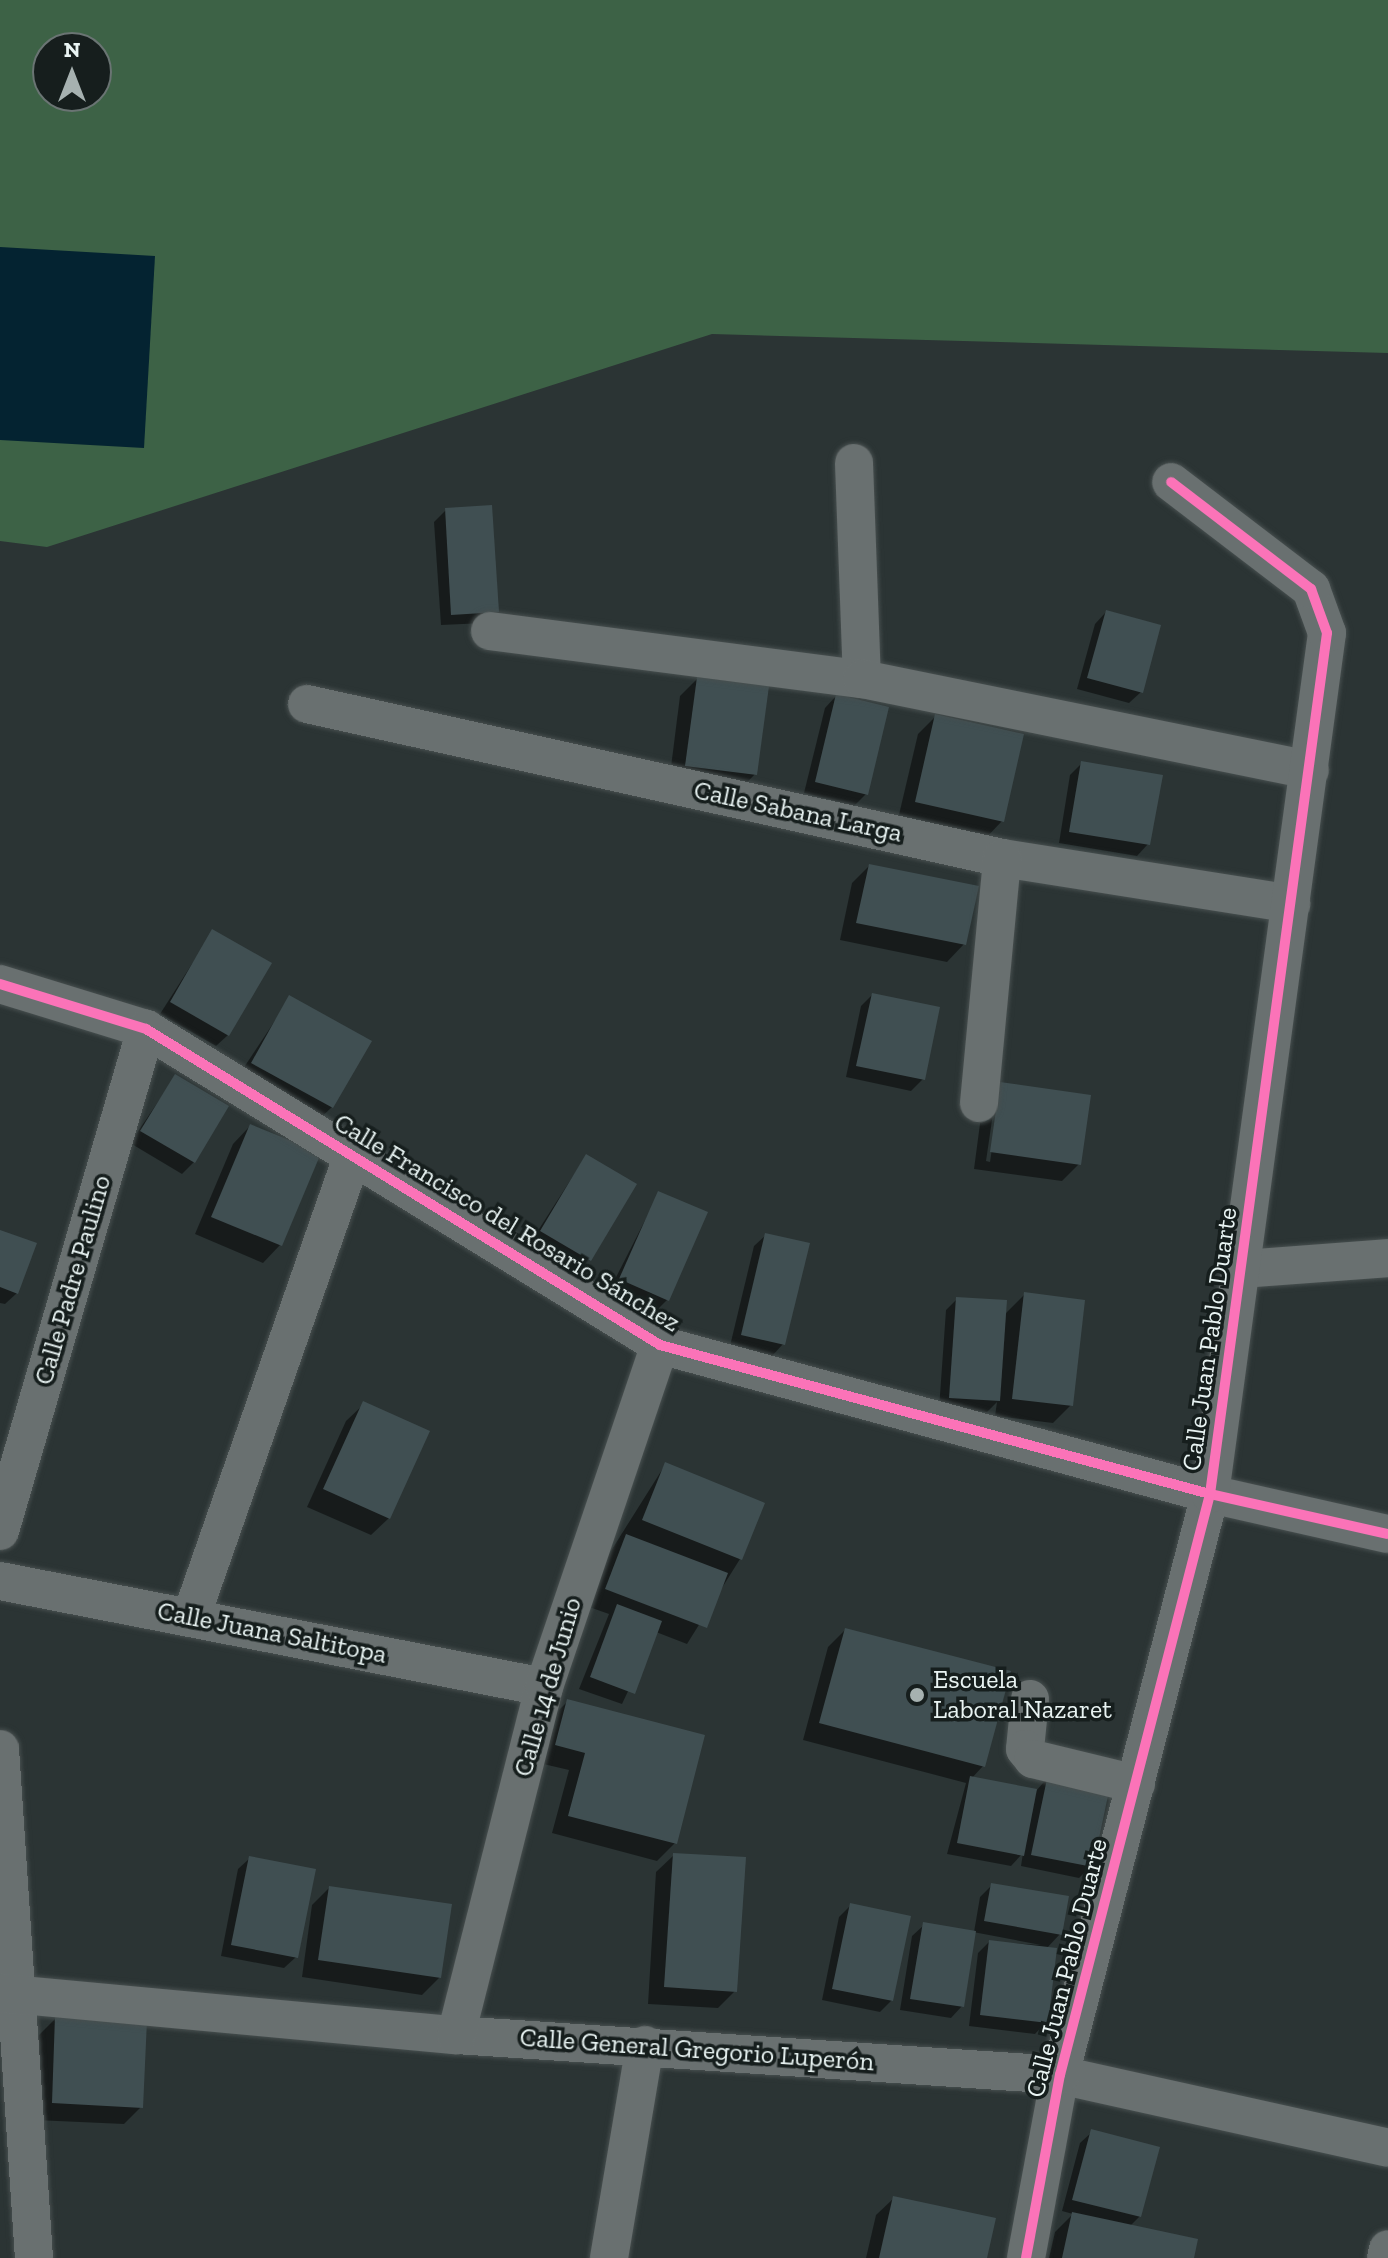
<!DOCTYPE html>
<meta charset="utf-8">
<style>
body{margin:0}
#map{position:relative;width:1388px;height:2258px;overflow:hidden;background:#2b3434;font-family:"Zilla Slab",serif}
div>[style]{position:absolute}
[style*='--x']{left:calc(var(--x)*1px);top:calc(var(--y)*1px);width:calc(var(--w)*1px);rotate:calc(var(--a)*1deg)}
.green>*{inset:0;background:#3d6246}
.water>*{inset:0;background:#042331}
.shadow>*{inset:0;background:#0007}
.building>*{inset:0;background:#404f52}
.roads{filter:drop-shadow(0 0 2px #474f4f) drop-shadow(0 0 2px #474f4f)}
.minor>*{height:38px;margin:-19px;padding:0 19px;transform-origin:19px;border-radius:19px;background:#697070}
.cycleway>*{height:10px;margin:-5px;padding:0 5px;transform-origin:5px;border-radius:5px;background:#fb73b8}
.dots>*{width:22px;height:22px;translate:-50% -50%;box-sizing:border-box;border:4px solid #161e1d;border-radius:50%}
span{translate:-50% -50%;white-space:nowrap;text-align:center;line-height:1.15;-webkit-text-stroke:7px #161e1d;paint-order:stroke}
.street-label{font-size:26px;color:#e9f4f3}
.poi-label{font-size:26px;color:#e9f4f3}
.left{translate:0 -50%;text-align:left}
.north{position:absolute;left:32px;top:32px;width:80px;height:80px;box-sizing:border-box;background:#161e1d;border:2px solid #6a7473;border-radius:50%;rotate:0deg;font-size:22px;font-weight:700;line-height:32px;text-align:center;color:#e9f4f3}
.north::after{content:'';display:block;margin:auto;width:28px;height:36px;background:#a6b1b0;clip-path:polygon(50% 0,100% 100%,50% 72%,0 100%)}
</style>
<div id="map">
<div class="green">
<div style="clip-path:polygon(evenodd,0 0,1388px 0,1388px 353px,712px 334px,47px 547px,0 541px,0 0,48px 48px,96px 48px,96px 96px,48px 96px,48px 48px)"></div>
</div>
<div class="water">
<div style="clip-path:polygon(0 247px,155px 256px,144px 448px,0 440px)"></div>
</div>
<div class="shadow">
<div style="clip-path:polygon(446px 510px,496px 611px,485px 623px,441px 625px,434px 522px)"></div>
<div style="clip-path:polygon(1106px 612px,1141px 692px,1129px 703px,1077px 689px,1095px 624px)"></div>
<div style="clip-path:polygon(697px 679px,755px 774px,738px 792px,669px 783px,680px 696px)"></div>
<div style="clip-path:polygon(836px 696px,866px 794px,854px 806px,804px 793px,825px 708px)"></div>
<div style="clip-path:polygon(936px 716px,1002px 821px,985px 839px,898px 819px,918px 734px)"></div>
<div style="clip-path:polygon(1082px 763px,1148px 844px,1137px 856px,1059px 843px,1070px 775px)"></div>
<div style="clip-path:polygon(869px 866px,964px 944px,947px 962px,840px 940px,852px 883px)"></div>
<div style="clip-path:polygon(213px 931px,228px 1035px,216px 1046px,160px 1014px)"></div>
<div style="clip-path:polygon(872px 995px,923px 1079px,911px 1091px,846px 1077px,861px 1006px)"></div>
<div style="clip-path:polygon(290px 998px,332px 1107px,314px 1124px,235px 1081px)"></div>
<div style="clip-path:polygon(175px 1077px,194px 1162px,182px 1174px,130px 1143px)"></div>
<div style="clip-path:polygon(evenodd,1000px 1084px,1089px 1096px,1079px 1164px,1062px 1181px,974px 1169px,983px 1101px,1000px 1084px,995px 1100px,999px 1100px,990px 1162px,986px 1161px,995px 1100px)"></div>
<div style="clip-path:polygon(250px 1126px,318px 1154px,280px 1245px,263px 1263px,195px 1234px,233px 1144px)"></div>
<div style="clip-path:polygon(586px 1156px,634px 1185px,578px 1271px,530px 1243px)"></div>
<div style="clip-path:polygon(659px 1193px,667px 1300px,656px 1311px,609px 1291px)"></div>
<div style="clip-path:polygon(0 1232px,17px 1293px,5px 1304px,0 1303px)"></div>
<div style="clip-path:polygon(766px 1235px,783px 1344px,772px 1356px,730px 1346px,754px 1246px)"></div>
<div style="clip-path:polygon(1025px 1294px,1071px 1405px,1053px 1423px,995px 1416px,997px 1402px,987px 1412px,939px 1409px,946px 1310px,957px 1299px,1004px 1315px)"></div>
<div style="clip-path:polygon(364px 1404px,389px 1518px,371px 1535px,307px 1507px,346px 1421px)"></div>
<div style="clip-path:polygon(665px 1465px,740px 1559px,687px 1644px,656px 1632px,622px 1704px,579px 1689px,609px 1614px,589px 1607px,609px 1554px)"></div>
<div style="clip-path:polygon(845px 1630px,983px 1766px,971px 1779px,1036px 1791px,1049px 1776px,1091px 1866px,1079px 1878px,1021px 1866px,1023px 1853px,1011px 1866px,947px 1854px,966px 1783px,803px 1740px,828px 1647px)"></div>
<div style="clip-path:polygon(568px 1701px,703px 1736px,675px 1843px,657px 1861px,552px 1833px,569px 1770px,539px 1763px,550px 1719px)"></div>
<div style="clip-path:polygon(674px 1855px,735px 1991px,718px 2008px,648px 2004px,656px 1872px)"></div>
<div style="clip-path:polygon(250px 1858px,296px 1957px,284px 1968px,221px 1956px,238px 1869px)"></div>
<div style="clip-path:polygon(992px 1885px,1060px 1934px,1046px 1949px,1046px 2022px,1035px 2034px,969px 2026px,978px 1953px,989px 1942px,1041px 1945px,973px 1932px,962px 2006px,951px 2018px,900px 2010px,912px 1936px,924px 1925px,974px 1932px,980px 1897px)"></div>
<div style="clip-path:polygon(329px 1888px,440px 1977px,422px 1995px,302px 1977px,312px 1905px)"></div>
<div style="clip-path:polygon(851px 1905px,892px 2000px,880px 2012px,822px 2000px,839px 1917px)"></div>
<div style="clip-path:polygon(56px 2018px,141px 2107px,124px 2124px,35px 2120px,39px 2035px)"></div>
<div style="clip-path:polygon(1092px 2132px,1140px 2216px,1129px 2227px,1192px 2258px,1049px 2258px,1055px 2232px,1073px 2214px,1062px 2211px,1080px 2143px)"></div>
<div style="clip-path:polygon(894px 2198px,985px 2258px,866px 2258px,876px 2215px)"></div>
</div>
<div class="building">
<div style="clip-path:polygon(492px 505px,499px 612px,451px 615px,445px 508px)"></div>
<div style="clip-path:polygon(1106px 610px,1161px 625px,1143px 693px,1087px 678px)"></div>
<div style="clip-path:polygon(697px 677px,769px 686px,757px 775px,685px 766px)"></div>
<div style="clip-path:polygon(836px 694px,889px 707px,868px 795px,815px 782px)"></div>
<div style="clip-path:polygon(935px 714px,1024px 734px,1004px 822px,915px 802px)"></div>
<div style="clip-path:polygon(1081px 761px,1163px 775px,1150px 845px,1069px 832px)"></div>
<div style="clip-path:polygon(869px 864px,979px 886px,966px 945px,856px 923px)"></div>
<div style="clip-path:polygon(212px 929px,272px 963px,229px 1036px,170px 1002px)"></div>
<div style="clip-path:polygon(872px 993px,940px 1007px,925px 1080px,856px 1066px)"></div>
<div style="clip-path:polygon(289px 995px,372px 1041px,333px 1108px,251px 1063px)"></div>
<div style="clip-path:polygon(175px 1074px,229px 1106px,195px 1163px,140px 1131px)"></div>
<div style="clip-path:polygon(1000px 1082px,1091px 1095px,1081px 1165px,990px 1152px)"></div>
<div style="clip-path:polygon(250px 1124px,321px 1153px,282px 1246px,211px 1217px)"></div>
<div style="clip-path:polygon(586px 1154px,637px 1184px,591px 1261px,540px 1231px)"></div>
<div style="clip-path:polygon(658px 1191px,708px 1212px,669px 1301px,619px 1279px)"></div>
<div style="clip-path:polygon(0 1230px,37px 1243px,18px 1294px,0 1287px)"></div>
<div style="clip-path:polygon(765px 1233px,810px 1243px,785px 1345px,741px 1335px)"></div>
<div style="clip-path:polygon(1024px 1292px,1085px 1300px,1073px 1406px,1012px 1399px)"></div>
<div style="clip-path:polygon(956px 1297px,1007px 1300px,1000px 1401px,949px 1398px)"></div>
<div style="clip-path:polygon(363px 1401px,430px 1431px,390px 1519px,323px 1489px)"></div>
<div style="clip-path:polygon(665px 1462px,765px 1503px,742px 1560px,642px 1520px)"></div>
<div style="clip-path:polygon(626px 1534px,728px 1573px,707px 1628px,605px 1589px)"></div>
<div style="clip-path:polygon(617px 1604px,662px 1621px,635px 1694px,590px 1677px)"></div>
<div style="clip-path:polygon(845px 1628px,1011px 1671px,985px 1767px,819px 1723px)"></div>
<div style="clip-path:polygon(567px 1699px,705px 1735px,677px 1844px,568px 1816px,585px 1753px,555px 1745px)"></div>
<div style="clip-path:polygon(1048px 1774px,1110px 1786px,1093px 1867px,1031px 1855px)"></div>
<div style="clip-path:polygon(970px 1776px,1037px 1789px,1024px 1856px,957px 1843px)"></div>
<div style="clip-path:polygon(673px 1853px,746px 1857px,737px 1992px,664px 1987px)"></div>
<div style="clip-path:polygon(249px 1856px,316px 1869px,298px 1958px,231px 1945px)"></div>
<div style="clip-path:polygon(991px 1883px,1069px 1896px,1062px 1935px,984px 1921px)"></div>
<div style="clip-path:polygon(329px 1886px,452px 1904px,441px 1978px,318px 1960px)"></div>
<div style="clip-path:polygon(850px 1903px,911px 1916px,893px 2001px,832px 1989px)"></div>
<div style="clip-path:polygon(923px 1922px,976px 1931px,964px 2007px,910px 1999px)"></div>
<div style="clip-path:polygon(989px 1940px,1057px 1948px,1048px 2023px,980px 2015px)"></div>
<div style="clip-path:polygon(55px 2016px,147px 2020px,143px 2108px,52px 2103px)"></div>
<div style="clip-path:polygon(1091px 2129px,1160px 2147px,1141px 2217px,1072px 2200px)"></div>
<div style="clip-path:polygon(893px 2196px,996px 2218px,987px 2258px,879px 2258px)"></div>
<div style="clip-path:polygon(1072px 2212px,1198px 2239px,1194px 2258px,1062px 2258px)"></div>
</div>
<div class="roads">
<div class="minor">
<div style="--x:854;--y:463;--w:216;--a:87.9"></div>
<div style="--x:490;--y:631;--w:375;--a:7.4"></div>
<div style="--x:862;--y:679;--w:457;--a:11.5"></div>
<div style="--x:307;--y:704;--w:712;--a:12.49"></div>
<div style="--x:1002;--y:858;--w:293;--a:9"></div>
<div style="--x:0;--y:984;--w:153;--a:17.1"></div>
<div style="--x:146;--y:1029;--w:603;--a:31.58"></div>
<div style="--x:660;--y:1345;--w:570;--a:15.16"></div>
<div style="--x:1210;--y:1494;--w:182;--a:12.7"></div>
<div style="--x:979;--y:1103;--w:246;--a:-84.6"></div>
<div style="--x:1243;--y:1269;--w:145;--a:-4.3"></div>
<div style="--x:0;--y:1531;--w:523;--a:-73.78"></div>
<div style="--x:0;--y:1581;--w:554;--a:11.03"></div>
<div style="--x:191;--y:1617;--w:488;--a:-70.7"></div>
<div style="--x:1030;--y:1699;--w:50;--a:95.7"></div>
<div style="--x:1025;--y:1749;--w:13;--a:51"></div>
<div style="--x:1033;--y:1759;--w:106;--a:13.6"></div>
<div style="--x:0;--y:1749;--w:510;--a:86.18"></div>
<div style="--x:0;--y:1993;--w:458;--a:5.3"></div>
<div style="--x:456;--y:2035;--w:605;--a:3.79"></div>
<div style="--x:1060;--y:2075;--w:336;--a:12.5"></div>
<div style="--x:456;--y:2035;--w:359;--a:-75.8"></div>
<div style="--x:544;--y:1687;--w:361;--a:-71.3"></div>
<div style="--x:609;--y:2258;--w:216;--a:-80.4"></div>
<div style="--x:1026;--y:2258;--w:186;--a:-79.5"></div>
<div style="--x:1060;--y:2075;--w:600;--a:-75.52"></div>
<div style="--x:1210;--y:1494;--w:869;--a:-82.26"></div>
<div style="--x:1327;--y:633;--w:47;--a:-110"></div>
<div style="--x:1311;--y:589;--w:176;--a:-142.6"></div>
<div style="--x:1386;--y:2258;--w:9;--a:-77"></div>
</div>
</div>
<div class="cycleway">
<div style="--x:0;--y:984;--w:153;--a:17.1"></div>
<div style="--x:146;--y:1029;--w:603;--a:31.58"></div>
<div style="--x:660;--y:1345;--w:570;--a:15.16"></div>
<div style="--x:1210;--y:1494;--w:182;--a:12.7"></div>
<div style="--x:1026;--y:2258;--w:186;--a:-79.5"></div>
<div style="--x:1060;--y:2075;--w:600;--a:-75.52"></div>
<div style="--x:1210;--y:1494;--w:869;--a:-82.26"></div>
<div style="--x:1327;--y:633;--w:47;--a:-110"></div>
<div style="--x:1311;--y:589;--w:176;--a:-142.6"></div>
</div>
<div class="dots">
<div style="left:917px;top:1695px;background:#a6b1b0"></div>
</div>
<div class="street-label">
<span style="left:798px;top:812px;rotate:12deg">Calle Sabana Larga</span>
<span style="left:507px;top:1223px;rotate:31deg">Calle Francisco del Rosario Sánchez</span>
<span style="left:73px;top:1280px;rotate:-74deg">Calle Padre Paulino</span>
<span style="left:1210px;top:1339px;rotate:-82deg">Calle Juan Pablo Duarte</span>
<span style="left:272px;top:1633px;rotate:11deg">Calle Juana Saltitopa</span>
<span style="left:548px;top:1687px;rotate:-74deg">Calle 14 de Junio</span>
<span style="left:1067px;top:1968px;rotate:-76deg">Calle Juan Pablo Duarte</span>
<span style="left:697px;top:2050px;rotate:4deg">Calle General Gregorio Luperón</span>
</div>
<div class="poi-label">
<span class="left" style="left:933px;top:1695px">Escuela<br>Laboral Nazaret</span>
</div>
<div class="north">N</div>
</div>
